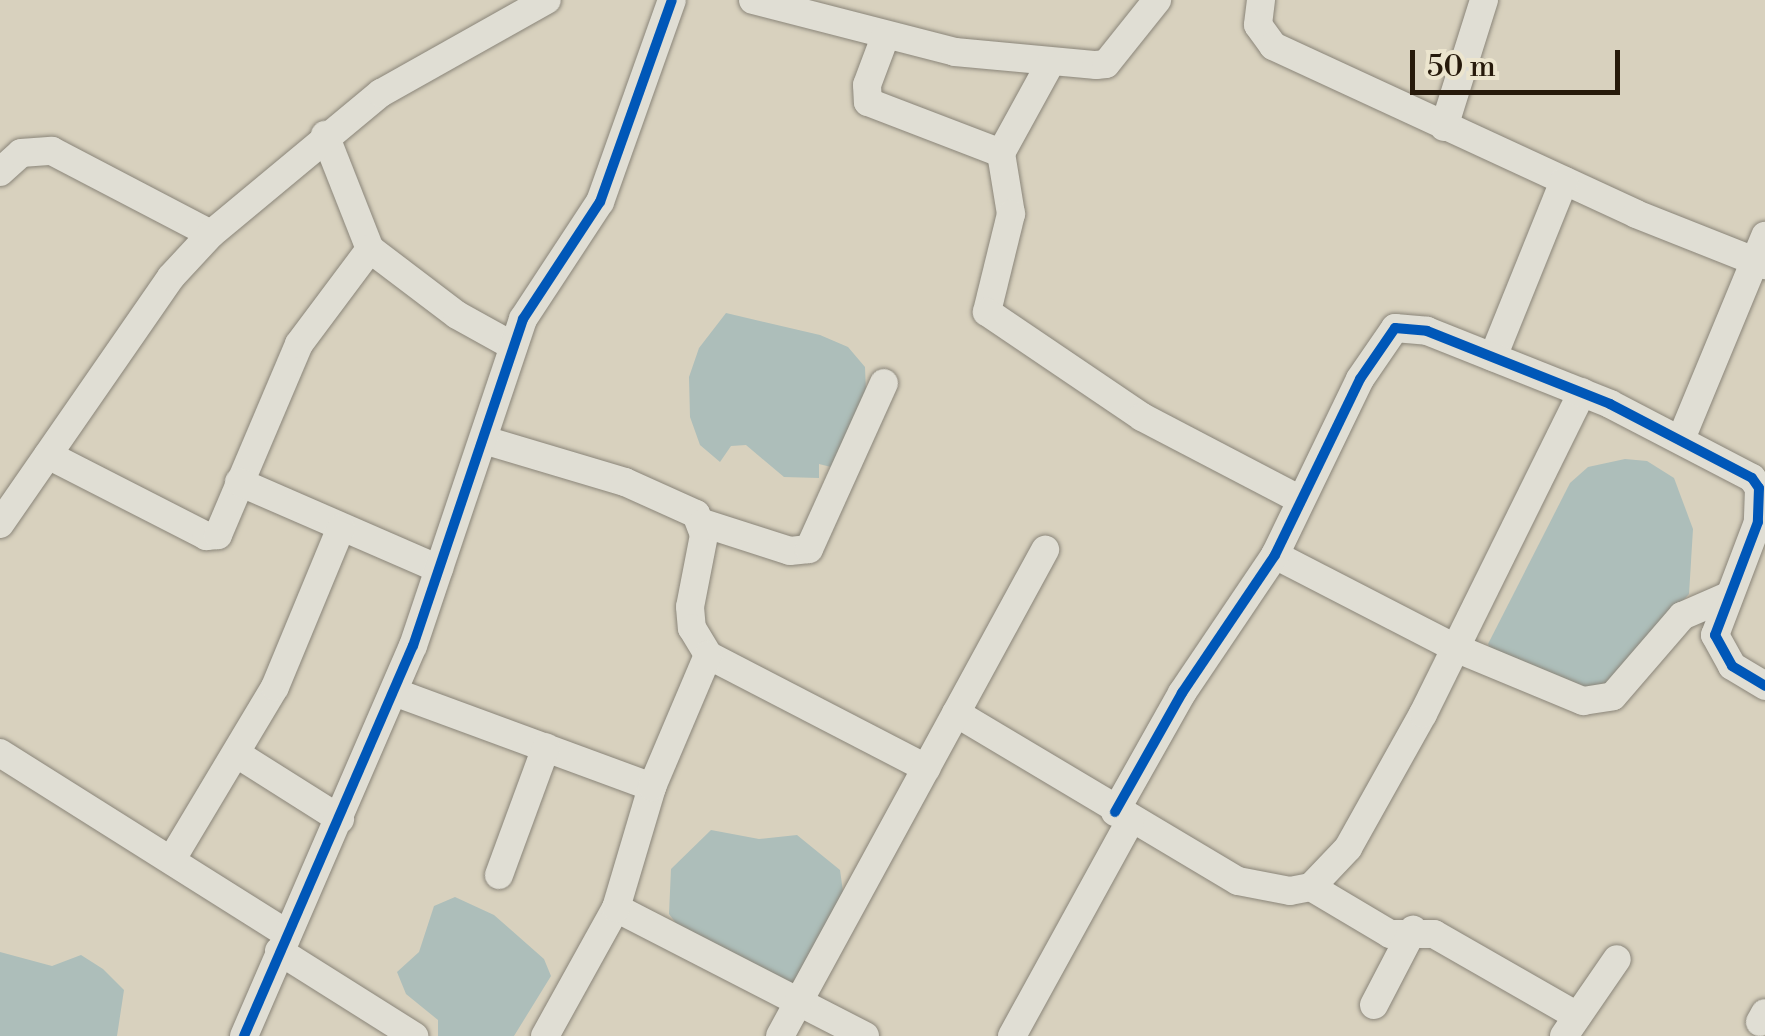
<!DOCTYPE html>
<style>
body{margin:0}
#map{position:relative;width:1765px;height:1036px;overflow:hidden;background:#d8d1be;font-family:"Libre Bodoni",serif}
div>[style]{position:absolute}
[style*='--x']{left:calc(var(--x)*1px);top:calc(var(--y)*1px);width:calc(var(--w)*1px);rotate:calc(var(--a)*1deg)}
.water>*{inset:0;background:#adbeba}
.roads{filter:drop-shadow(0 0 2px #8a8579) drop-shadow(0 0 2px #8a8579)}
.street>*{height:28px;margin:-14px;padding:0 14px;transform-origin:14px;border-radius:14px;background:#e0ded4}
.cycleway>*{height:10px;margin:-5px;padding:0 5px;transform-origin:5px;border-radius:5px;background:#0057b8}
span{translate:-50% -50%;white-space:nowrap;text-align:center;line-height:1.15;-webkit-text-stroke:9px #ece5ce;paint-order:stroke}
.scale{position:absolute;left:1410px;top:50px;width:210px;height:45px;box-sizing:border-box;border:5px solid #271a0b;border-top:0;padding-left:12px;font-size:30px;line-height:35px;white-space:nowrap;color:#271a0b;-webkit-text-stroke:8px #ece5ce;paint-order:stroke}
</style>
<div id="map">
<div class="water">
<div style="clip-path:polygon(726px 313px,820px 335px,848px 347px,865px 367px,866px 391px,839px 459px,831px 467px,819px 464px,819px 478px,784px 477px,746px 445px,731px 446px,720px 462px,700px 445px,690px 417px,689px 377px,699px 348px)"></div>
<div style="clip-path:polygon(1625px 459px,1647px 461px,1674px 478px,1693px 529px,1689px 594px,1604px 687px,1575px 692px,1494px 656px,1488px 644px,1570px 483px,1588px 467px)"></div>
<div style="clip-path:polygon(711px 830px,759px 839px,797px 835px,840px 870px,844px 899px,793px 987px,679px 927px,669px 914px,671px 869px)"></div>
<div style="clip-path:polygon(455px 897px,494px 915px,544px 959px,551px 976px,514px 1036px,438px 1036px,438px 1020px,406px 994px,397px 972px,419px 952px,434px 906px)"></div>
<div style="clip-path:polygon(0 952px,52px 966px,81px 955px,103px 969px,124px 990px,117px 1036px,0 1036px)"></div>
</div>
<div class="roads">
<div class="street">
<div style="--x:753;--y:0;--w:209;--a:14.4"></div>
<div style="--x:955;--y:52;--w:142;--a:5.3"></div>
<div style="--x:1096;--y:65;--w:10;--a:-6"></div>
<div style="--x:1106;--y:64;--w:82;--a:-51.4"></div>
<div style="--x:1261;--y:0;--w:25;--a:97"></div>
<div style="--x:1258;--y:25;--w:26;--a:54"></div>
<div style="--x:1273;--y:46;--w:400;--a:24.8"></div>
<div style="--x:1636;--y:214;--w:139;--a:21.6"></div>
<div style="--x:885;--y:37;--w:51;--a:110.6"></div>
<div style="--x:867;--y:85;--w:17;--a:87"></div>
<div style="--x:868;--y:102;--w:142;--a:21"></div>
<div style="--x:1051;--y:62;--w:104;--a:118.8"></div>
<div style="--x:1001;--y:153;--w:62;--a:80.7"></div>
<div style="--x:1011;--y:214;--w:101;--a:103.8"></div>
<div style="--x:987;--y:312;--w:187;--a:34.1"></div>
<div style="--x:1142;--y:417;--w:179;--a:27.6"></div>
<div style="--x:1444;--y:127;--w:133;--a:-72.5"></div>
<div style="--x:325;--y:135;--w:123;--a:68.5"></div>
<div style="--x:370;--y:249;--w:109;--a:37.2"></div>
<div style="--x:457;--y:315;--w:64;--a:29"></div>
<div style="--x:0;--y:172;--w:28;--a:-42"></div>
<div style="--x:21;--y:153;--w:31;--a:-4"></div>
<div style="--x:52;--y:151;--w:179;--a:27.6"></div>
<div style="--x:1493;--y:357;--w:190;--a:-68"></div>
<div style="--x:1681;--y:439;--w:220;--a:-67.5"></div>
<div style="--x:484;--y:440;--w:147;--a:16.6"></div>
<div style="--x:625;--y:482;--w:78;--a:24.3"></div>
<div style="--x:696;--y:514;--w:22;--a:69"></div>
<div style="--x:704;--y:535;--w:73;--a:101"></div>
<div style="--x:690;--y:607;--w:21;--a:85"></div>
<div style="--x:692;--y:628;--w:31;--a:59"></div>
<div style="--x:708;--y:655;--w:246;--a:27.4"></div>
<div style="--x:48;--y:455;--w:178;--a:27.1"></div>
<div style="--x:206;--y:536;--w:12;--a:-5"></div>
<div style="--x:218;--y:535;--w:207;--a:-67"></div>
<div style="--x:299;--y:344;--w:119;--a:-53.2"></div>
<div style="--x:239;--y:482;--w:218;--a:23.5"></div>
<div style="--x:703;--y:523;--w:91;--a:17.8"></div>
<div style="--x:790;--y:551;--w:19;--a:-6"></div>
<div style="--x:809;--y:549;--w:182;--a:-65.7"></div>
<div style="--x:0;--y:524;--w:300;--a:-55.3"></div>
<div style="--x:171;--y:277;--w:59;--a:-47.1"></div>
<div style="--x:211;--y:234;--w:221;--a:-39.7"></div>
<div style="--x:381;--y:93;--w:190;--a:-29.3"></div>
<div style="--x:1275;--y:555;--w:200;--a:27.3"></div>
<div style="--x:1453;--y:647;--w:141;--a:22.6"></div>
<div style="--x:1583;--y:701;--w:30;--a:-9"></div>
<div style="--x:1613;--y:696;--w:106;--a:-49.2"></div>
<div style="--x:1682;--y:616;--w:48;--a:-23.4"></div>
<div style="--x:394;--y:692;--w:275;--a:20.2"></div>
<div style="--x:956;--y:713;--w:328;--a:30.8"></div>
<div style="--x:1238;--y:881;--w:53;--a:10.9"></div>
<div style="--x:1290;--y:891;--w:21;--a:-11"></div>
<div style="--x:1311;--y:887;--w:54;--a:-46.5"></div>
<div style="--x:1348;--y:848;--w:154;--a:-60.8"></div>
<div style="--x:1423;--y:714;--w:359;--a:-63.7"></div>
<div style="--x:0;--y:753;--w:339;--a:32.2"></div>
<div style="--x:237;--y:754;--w:122;--a:32.3"></div>
<div style="--x:1115;--y:812;--w:137;--a:-60.6"></div>
<div style="--x:1182;--y:693;--w:166;--a:-56"></div>
<div style="--x:1275;--y:555;--w:195;--a:-64.2"></div>
<div style="--x:1360;--y:379;--w:62;--a:-55.5"></div>
<div style="--x:1395;--y:328;--w:32;--a:5"></div>
<div style="--x:1427;--y:331;--w:197;--a:21.7"></div>
<div style="--x:1610;--y:404;--w:160;--a:27.5"></div>
<div style="--x:1752;--y:478;--w:12;--a:55"></div>
<div style="--x:1759;--y:488;--w:34;--a:92"></div>
<div style="--x:1758;--y:522;--w:121;--a:110.8"></div>
<div style="--x:1715;--y:635;--w:35;--a:61"></div>
<div style="--x:1732;--y:666;--w:39;--a:31"></div>
<div style="--x:172;--y:859;--w:200;--a:-59.1"></div>
<div style="--x:275;--y:687;--w:172;--a:-67.5"></div>
<div style="--x:499;--y:875;--w:136;--a:-69.8"></div>
<div style="--x:1311;--y:887;--w:92;--a:30.7"></div>
<div style="--x:1390;--y:934;--w:44;--a:0"></div>
<div style="--x:1434;--y:934;--w:165;--a:29.8"></div>
<div style="--x:616;--y:908;--w:280;--a:27.2"></div>
<div style="--x:279;--y:951;--w:160;--a:32.2"></div>
<div style="--x:1374;--y:1005;--w:85;--a:-62.5"></div>
<div style="--x:1760;--y:1022;--w:10;--a:-61"></div>
<div style="--x:244;--y:1036;--w:425;--a:-66.6"></div>
<div style="--x:413;--y:646;--w:345;--a:-71.4"></div>
<div style="--x:523;--y:319;--w:140;--a:-56.7"></div>
<div style="--x:600;--y:202;--w:214;--a:-70.4"></div>
<div style="--x:545;--y:1036;--w:146;--a:-61"></div>
<div style="--x:616;--y:908;--w:126;--a:-73.4"></div>
<div style="--x:652;--y:787;--w:143;--a:-67"></div>
<div style="--x:780;--y:1036;--w:554;--a:-61.4"></div>
<div style="--x:1012;--y:1036;--w:245;--a:-61.2"></div>
<div style="--x:1564;--y:1036;--w:93;--a:-55.5"></div>
</div>
</div>
<div class="cycleway">
<div style="--x:1115;--y:812;--w:137;--a:-60.6"></div>
<div style="--x:1182;--y:693;--w:166;--a:-56"></div>
<div style="--x:1275;--y:555;--w:195;--a:-64.2"></div>
<div style="--x:1360;--y:379;--w:62;--a:-55.5"></div>
<div style="--x:1395;--y:328;--w:32;--a:5"></div>
<div style="--x:1427;--y:331;--w:197;--a:21.7"></div>
<div style="--x:1610;--y:404;--w:160;--a:27.5"></div>
<div style="--x:1752;--y:478;--w:12;--a:55"></div>
<div style="--x:1759;--y:488;--w:34;--a:92"></div>
<div style="--x:1758;--y:522;--w:121;--a:110.8"></div>
<div style="--x:1715;--y:635;--w:35;--a:61"></div>
<div style="--x:1732;--y:666;--w:39;--a:31"></div>
<div style="--x:244;--y:1036;--w:425;--a:-66.6"></div>
<div style="--x:413;--y:646;--w:345;--a:-71.4"></div>
<div style="--x:523;--y:319;--w:140;--a:-56.7"></div>
<div style="--x:600;--y:202;--w:214;--a:-70.4"></div>
</div>
<div class="scale">50 m</div>
</div>
